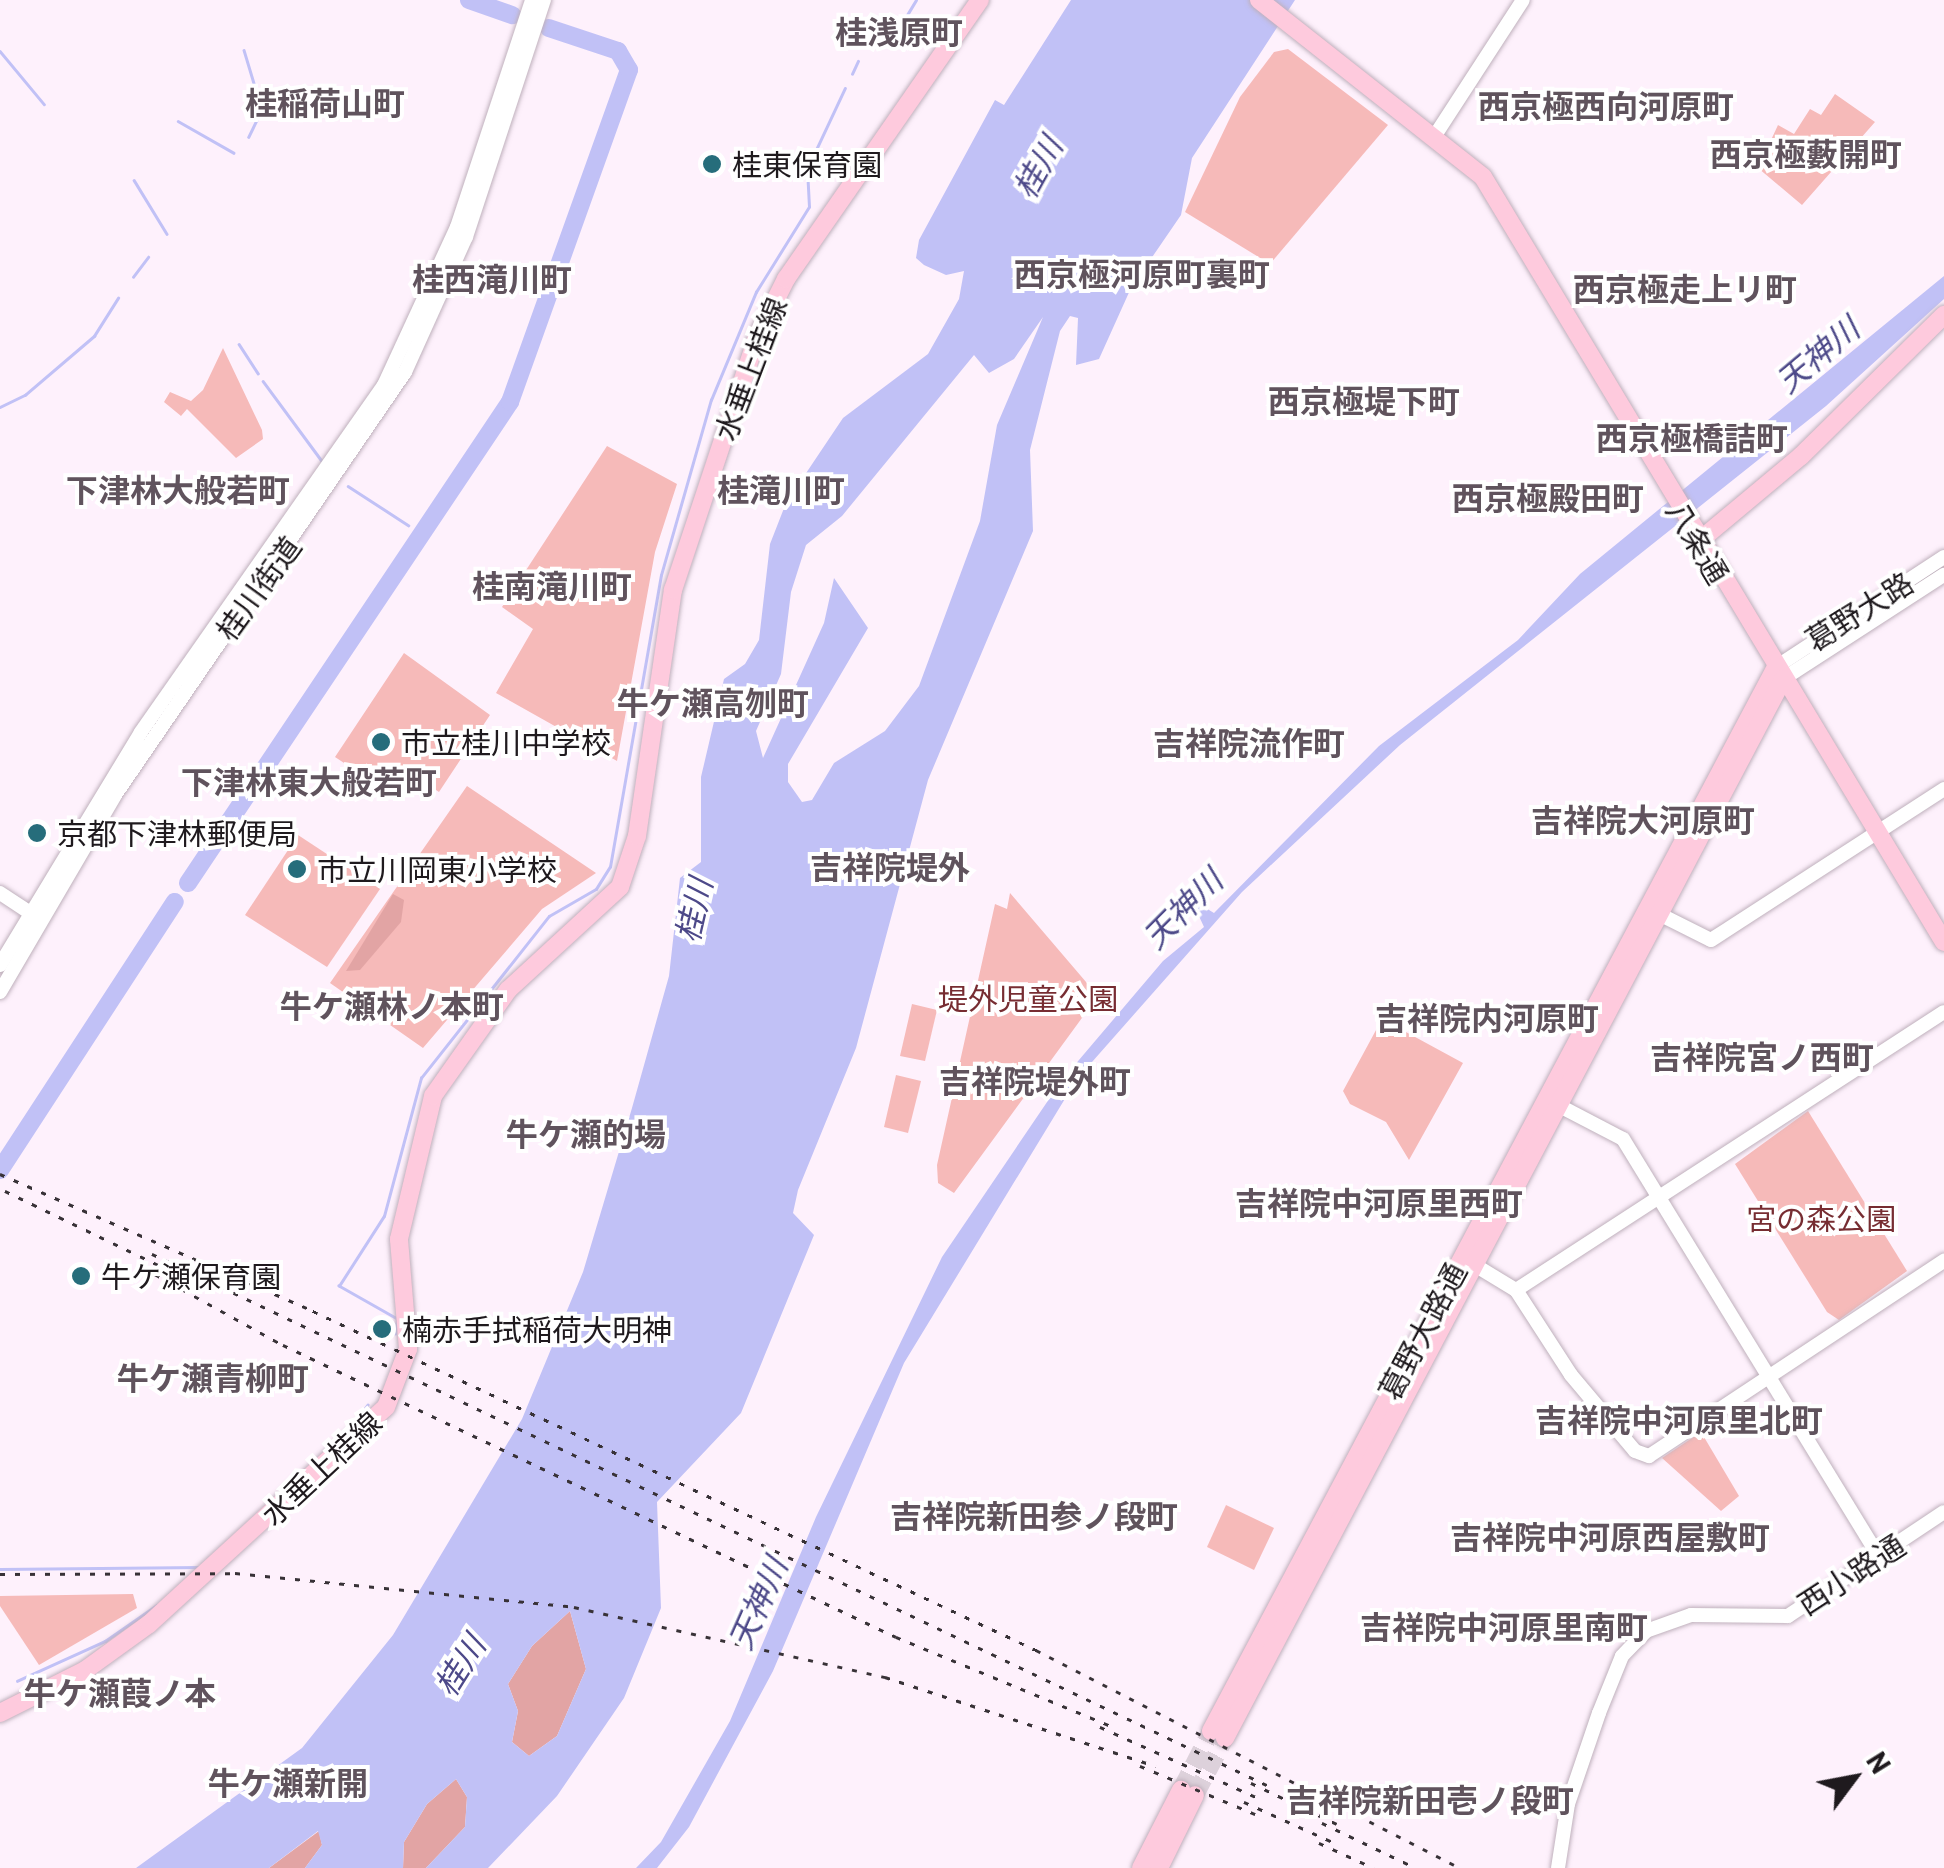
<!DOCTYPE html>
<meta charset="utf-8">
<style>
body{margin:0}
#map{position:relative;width:1944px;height:1868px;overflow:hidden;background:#fef1fc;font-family:Barlow,"Noto Sans JP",sans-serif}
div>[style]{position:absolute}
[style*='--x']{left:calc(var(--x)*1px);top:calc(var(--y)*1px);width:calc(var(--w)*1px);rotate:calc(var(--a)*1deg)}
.green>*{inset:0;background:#f6bab9}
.forest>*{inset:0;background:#e2a4a4}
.water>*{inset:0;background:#c1c1f6}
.stream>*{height:2.5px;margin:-1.25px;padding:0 1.25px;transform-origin:1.25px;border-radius:1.25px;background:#c1c1f6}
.river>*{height:18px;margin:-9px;padding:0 9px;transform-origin:9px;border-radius:9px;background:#c1c1f6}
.major-tunnel>*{height:18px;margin-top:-9px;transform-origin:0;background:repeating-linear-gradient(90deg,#ddd1db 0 18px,transparent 0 27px)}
.roads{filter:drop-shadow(0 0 2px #bfb0bc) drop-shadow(0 0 2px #bfb0bc)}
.minor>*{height:14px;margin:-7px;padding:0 7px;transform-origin:7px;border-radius:7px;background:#fff}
.major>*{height:18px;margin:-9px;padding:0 9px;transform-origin:9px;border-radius:9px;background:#fecadd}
.rail>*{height:2.5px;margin-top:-1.25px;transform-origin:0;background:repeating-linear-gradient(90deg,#383237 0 5px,transparent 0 15px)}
.dots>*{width:28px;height:28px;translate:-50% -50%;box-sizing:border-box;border:5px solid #fff;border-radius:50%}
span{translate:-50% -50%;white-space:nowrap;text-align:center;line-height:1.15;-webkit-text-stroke:8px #fff;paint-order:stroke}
.poi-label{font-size:30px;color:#1f1a1e}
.left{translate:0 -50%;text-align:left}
.street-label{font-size:30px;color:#1f1a1e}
.park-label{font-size:30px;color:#772d32}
.neighbourhood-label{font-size:32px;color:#60535d;font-weight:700}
.water-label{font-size:32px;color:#4d4989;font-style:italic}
.north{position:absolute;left:1804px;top:1728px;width:100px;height:100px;-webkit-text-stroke:8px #fff;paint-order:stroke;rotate:58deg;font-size:28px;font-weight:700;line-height:40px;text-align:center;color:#1f1a1e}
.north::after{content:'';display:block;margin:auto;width:35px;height:45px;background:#1f1a1e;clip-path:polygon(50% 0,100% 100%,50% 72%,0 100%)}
</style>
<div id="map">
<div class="green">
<div style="clip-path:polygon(1288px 49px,1388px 125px,1270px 264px,1185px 212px,1240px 97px,1274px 52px)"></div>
<div style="clip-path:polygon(1835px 94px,1875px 122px,1802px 205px,1758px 168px,1778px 125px,1794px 134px,1810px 109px,1821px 115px)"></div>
<div style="clip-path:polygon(223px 348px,262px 430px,263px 439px,236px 458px,187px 409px,181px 416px,164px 402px,170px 392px,191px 401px,203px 390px)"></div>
<div style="clip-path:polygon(607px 446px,677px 484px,655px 552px,617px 761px,496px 693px,533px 629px,502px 607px)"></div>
<div style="clip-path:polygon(404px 653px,490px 715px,439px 792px,415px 776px,394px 796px,335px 757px)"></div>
<div style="clip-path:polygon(467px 786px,596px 873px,542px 909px,423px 1048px,330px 983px)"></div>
<div style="clip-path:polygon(298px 835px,380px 889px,327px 967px,245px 915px)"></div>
<div style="clip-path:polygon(1010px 893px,1098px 996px,954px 1193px,938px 1183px,937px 1165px,995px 904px,1007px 909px)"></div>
<div style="clip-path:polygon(912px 1004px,937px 1010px,925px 1061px,900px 1056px)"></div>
<div style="clip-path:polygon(1382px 1019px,1463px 1063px,1409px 1160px,1386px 1122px,1350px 1104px,1343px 1091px)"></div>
<div style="clip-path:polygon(896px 1075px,921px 1081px,908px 1133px,884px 1127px)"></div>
<div style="clip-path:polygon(1808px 1111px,1907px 1271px,1839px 1320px,1827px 1312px,1735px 1164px)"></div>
<div style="clip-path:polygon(1701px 1432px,1739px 1496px,1721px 1511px,1662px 1458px)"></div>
<div style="clip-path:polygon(1226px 1505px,1274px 1528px,1254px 1570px,1207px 1547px)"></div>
<div style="clip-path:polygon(133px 1594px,137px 1608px,39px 1665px,0 1606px,0 1596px)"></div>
</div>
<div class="forest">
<div style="clip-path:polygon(393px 894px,404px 900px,401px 922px,360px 970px,346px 971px)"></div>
<div style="clip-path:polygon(570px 1611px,586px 1669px,557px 1736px,529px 1756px,512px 1742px,518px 1711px,508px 1684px,532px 1646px)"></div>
<div style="clip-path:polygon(456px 1779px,467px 1797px,465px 1827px,426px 1868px,403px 1868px,404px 1842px,427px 1804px)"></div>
<div style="clip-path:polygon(319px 1831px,322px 1845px,305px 1868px,269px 1868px)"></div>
</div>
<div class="water">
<div style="clip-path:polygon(evenodd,1071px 0,1295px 0,1192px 158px,1181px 215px,1131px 288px,1099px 359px,1076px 365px,1078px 318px,1070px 316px,1060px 331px,1030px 450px,1033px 531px,928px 780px,856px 1048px,798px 1190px,793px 1213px,814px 1235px,741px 1413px,657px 1502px,661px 1608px,624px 1698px,557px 1796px,488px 1868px,426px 1868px,465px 1827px,467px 1797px,456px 1779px,427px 1804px,404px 1842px,403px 1868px,305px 1868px,322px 1845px,318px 1831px,269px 1868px,136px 1868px,302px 1748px,393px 1635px,522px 1419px,583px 1272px,632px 1108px,669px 976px,680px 878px,701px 862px,701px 777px,724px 679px,745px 664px,759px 640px,770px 544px,786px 503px,843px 418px,928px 354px,959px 299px,964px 271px,946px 275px,924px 265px,916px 258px,919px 240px,995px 100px,1004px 105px,1071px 0,1043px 317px,997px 425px,980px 521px,919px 686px,885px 731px,834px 763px,812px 800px,802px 802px,788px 782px,788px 764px,868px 628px,834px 578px,824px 623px,763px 758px,756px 731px,781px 674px,791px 592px,806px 545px,842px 516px,974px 355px,989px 373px,1014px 359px,1043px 317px,1071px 0,570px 1611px,586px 1669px,557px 1736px,529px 1756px,512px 1742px,518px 1711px,508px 1684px,532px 1646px,570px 1611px)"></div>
<div style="clip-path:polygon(1944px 276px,1944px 299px,1826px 406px,1400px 745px,1242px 892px,1077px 1079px,904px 1363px,773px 1671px,689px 1827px,657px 1868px,636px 1868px,661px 1842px,730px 1721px,816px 1517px,942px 1257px,1062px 1080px,1163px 961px,1204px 927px,1191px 899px,1214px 913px,1379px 746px,1518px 640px,1580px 574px)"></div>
</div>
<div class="stream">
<div style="--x:907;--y:15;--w:17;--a:-59"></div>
<div style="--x:866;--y:46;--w:39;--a:-52"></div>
<div style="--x:244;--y:50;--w:63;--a:73.3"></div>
<div style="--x:262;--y:110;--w:30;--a:116"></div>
<div style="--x:0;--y:51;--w:69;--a:50.3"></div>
<div style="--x:852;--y:74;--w:14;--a:-65"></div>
<div style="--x:178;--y:121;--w:64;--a:29.7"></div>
<div style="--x:134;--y:180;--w:63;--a:58.6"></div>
<div style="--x:133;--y:277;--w:25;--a:-53"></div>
<div style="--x:239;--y:344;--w:35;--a:57"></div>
<div style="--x:263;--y:381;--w:99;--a:53.6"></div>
<div style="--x:0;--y:407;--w:28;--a:-26"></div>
<div style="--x:25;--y:395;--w:91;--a:-40.5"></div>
<div style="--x:94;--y:336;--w:45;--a:-57.7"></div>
<div style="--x:348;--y:486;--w:72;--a:33"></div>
<div style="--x:395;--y:1334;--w:15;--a:-82"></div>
<div style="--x:397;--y:1319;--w:67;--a:-150.4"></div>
<div style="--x:339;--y:1286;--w:83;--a:-57.3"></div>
<div style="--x:384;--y:1216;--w:143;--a:-75"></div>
<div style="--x:421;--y:1078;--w:206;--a:-51.7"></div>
<div style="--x:549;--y:916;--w:54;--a:-29.9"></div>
<div style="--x:596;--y:889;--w:26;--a:-58"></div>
<div style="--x:610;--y:867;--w:296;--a:-80.1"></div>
<div style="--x:661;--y:575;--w:182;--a:-74.1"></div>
<div style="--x:711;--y:400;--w:117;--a:-67.4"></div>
<div style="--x:756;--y:292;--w:100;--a:-58.1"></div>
<div style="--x:809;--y:207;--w:38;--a:-93"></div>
<div style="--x:807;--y:169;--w:89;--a:-64.9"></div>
<div style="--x:347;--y:1432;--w:34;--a:-53"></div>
<div style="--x:0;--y:1569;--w:201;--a:-0.6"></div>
<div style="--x:17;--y:1681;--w:97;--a:-24.4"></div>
<div style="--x:105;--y:1641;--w:63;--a:-34.7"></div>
</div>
<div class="river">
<div style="--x:469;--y:0;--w:46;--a:19.2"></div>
<div style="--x:188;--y:883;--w:579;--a:-56.2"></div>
<div style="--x:510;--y:402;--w:353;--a:-70.3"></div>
<div style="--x:629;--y:70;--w:22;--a:-120"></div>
<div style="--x:618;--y:51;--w:73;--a:-161.6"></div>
<div style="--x:0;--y:1170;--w:320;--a:-56.9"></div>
</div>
<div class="major-tunnel">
<div style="--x:1181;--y:1790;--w:66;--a:-63"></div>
<div style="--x:1195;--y:1795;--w:64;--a:-62.2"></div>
</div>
<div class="roads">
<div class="minor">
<div style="--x:1434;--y:137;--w:163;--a:-57"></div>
<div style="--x:1776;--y:667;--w:201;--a:-33.2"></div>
<div style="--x:1783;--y:679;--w:192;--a:-32.9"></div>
<div style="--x:0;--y:893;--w:42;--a:33.3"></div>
<div style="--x:1659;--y:914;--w:58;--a:26.6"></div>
<div style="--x:1711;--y:940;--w:278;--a:-32.9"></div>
<div style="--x:0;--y:965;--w:272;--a:-58.8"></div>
<div style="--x:141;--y:732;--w:424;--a:-55"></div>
<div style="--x:384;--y:385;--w:174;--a:-65.2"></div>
<div style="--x:457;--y:227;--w:239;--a:-71.7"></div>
<div style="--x:0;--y:992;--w:228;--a:-59.7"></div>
<div style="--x:115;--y:795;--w:513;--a:-55.57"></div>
<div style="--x:405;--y:372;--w:148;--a:-65.7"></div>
<div style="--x:466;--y:237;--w:250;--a:-71.8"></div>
<div style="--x:1550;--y:1101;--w:82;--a:27.5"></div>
<div style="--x:1623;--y:1139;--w:489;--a:58.5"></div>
<div style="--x:1473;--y:1264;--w:50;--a:31.2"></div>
<div style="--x:1516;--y:1290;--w:101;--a:57.1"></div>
<div style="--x:1571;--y:1375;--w:99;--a:49.9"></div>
<div style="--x:1635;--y:1451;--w:15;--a:20"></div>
<div style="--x:1649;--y:1456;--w:354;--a:-33.5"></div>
<div style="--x:1516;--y:1290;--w:510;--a:-33.01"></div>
<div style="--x:1558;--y:1868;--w:65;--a:-81.1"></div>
<div style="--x:1568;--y:1804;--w:96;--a:-71.2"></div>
<div style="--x:1599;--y:1713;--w:61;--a:-68"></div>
<div style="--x:1622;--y:1656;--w:35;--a:-46"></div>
<div style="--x:1646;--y:1631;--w:48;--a:-19.6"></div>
<div style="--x:1691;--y:1615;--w:97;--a:0.6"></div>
<div style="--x:1788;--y:1616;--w:187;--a:-33.7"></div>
</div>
<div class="major">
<div style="--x:1259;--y:0;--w:285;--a:38.3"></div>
<div style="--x:1483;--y:177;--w:893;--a:58.93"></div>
<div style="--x:1698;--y:542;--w:134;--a:-39.9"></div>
<div style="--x:1801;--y:456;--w:201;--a:-44.6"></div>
<div style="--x:0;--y:1713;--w:94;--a:-26.6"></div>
<div style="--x:84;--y:1671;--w:80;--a:-35.9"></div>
<div style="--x:149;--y:1624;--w:321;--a:-42.5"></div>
<div style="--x:386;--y:1407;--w:62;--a:-69.2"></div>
<div style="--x:408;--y:1349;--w:110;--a:-94.7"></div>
<div style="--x:399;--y:1239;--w:147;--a:-76.6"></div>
<div style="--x:433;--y:1096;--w:130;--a:-54.7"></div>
<div style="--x:508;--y:990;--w:152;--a:-42.6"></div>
<div style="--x:620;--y:887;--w:54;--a:-71.6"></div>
<div style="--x:637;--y:836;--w:249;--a:-81.7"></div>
<div style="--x:673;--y:590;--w:267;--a:-71.6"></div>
<div style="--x:757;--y:337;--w:65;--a:-63.4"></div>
<div style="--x:786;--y:279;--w:340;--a:-55.2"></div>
<div style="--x:1211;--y:1731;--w:1205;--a:-62.03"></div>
<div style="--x:1225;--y:1738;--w:1197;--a:-62.21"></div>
<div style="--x:1141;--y:1868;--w:88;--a:-62.9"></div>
<div style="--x:1159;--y:1868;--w:81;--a:-63.7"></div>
</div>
</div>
<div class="rail">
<div style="--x:0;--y:1174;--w:342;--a:23.6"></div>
<div style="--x:313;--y:1311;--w:799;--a:25.12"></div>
<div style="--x:1036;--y:1650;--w:477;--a:27.2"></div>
<div style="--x:5;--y:1191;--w:174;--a:25.8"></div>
<div style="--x:152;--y:1254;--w:1235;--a:25.47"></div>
<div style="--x:142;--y:1267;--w:161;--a:29"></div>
<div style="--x:283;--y:1345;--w:679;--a:25.47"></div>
<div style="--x:896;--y:1637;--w:235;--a:22.5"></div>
<div style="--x:0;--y:1574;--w:235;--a:-0.2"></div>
<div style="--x:235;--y:1573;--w:341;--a:5.7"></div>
<div style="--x:574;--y:1607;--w:319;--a:12.7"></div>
<div style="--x:885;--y:1677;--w:285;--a:18.2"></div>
<div style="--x:1100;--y:1727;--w:175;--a:24.2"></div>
<div style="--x:1140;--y:1766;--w:125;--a:22.7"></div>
<div style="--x:1251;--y:1783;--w:95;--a:25.5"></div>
<div style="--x:1244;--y:1802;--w:100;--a:24.3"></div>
<div style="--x:1322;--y:1823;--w:104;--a:25.6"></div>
<div style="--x:1319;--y:1843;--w:60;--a:24.4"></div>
</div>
<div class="dots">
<div style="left:712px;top:164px;background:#266d7b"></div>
<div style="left:381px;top:742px;background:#266d7b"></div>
<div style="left:37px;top:833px;background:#266d7b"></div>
<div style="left:297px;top:869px;background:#266d7b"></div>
<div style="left:81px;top:1276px;background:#266d7b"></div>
<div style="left:382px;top:1329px;background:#266d7b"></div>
</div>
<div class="poi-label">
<span class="left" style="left:732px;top:164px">桂東保育園</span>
<span class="left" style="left:401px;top:742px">市立桂川中学校</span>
<span class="left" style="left:57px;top:833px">京都下津林郵便局</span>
<span class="left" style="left:317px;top:869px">市立川岡東小学校</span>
<span class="left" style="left:101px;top:1276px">牛ケ瀬保育園</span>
<span class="left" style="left:402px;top:1329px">楠赤手拭稲荷大明神</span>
</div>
<div class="street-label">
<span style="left:750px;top:369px;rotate:-69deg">水垂上桂線</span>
<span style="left:1698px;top:542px;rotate:59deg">八条通</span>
<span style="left:258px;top:588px;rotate:-54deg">桂川街道</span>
<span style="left:1859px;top:611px;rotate:-32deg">葛野大路</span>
<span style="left:1422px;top:1331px;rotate:-62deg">葛野大路通</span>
<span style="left:321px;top:1468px;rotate:-43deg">水垂上桂線</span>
<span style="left:1851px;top:1574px;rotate:-33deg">西小路通</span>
</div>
<div class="park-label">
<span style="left:1028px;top:998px">堤外児童公園</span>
<span style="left:1821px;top:1218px">宮の森公園</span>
</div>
<div class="neighbourhood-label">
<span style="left:899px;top:31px">桂浅原町</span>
<span style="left:325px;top:102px">桂稲荷山町</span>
<span style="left:1606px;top:105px">西京極西向河原町</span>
<span style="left:1806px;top:153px">西京極藪開町</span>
<span style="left:1142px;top:273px">西京極河原町裏町</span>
<span style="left:492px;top:278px">桂西滝川町</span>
<span style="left:1685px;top:288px">西京極走上リ町</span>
<span style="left:1364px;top:400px">西京極堤下町</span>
<span style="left:1692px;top:437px">西京極橋詰町</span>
<span style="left:178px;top:489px">下津林大般若町</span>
<span style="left:781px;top:489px">桂滝川町</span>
<span style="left:1548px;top:497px">西京極殿田町</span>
<span style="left:552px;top:585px">桂南滝川町</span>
<span style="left:713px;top:702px">牛ケ瀬高刎町</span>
<span style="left:1249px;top:742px">吉祥院流作町</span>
<span style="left:309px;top:781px">下津林東大般若町</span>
<span style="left:1643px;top:819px">吉祥院大河原町</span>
<span style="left:890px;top:866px">吉祥院堤外</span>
<span style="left:392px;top:1005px">牛ケ瀬林ノ本町</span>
<span style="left:1487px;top:1017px">吉祥院内河原町</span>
<span style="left:1762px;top:1056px">吉祥院宮ノ西町</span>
<span style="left:1035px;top:1080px">吉祥院堤外町</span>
<span style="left:586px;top:1133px">牛ケ瀬的場</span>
<span style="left:1379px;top:1202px">吉祥院中河原里西町</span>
<span style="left:213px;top:1377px">牛ケ瀬青柳町</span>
<span style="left:1679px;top:1419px">吉祥院中河原里北町</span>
<span style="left:1034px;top:1515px">吉祥院新田参ノ段町</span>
<span style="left:1610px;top:1536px">吉祥院中河原西屋敷町</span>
<span style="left:1504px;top:1626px">吉祥院中河原里南町</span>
<span style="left:120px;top:1692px">牛ケ瀬葭ノ本</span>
<span style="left:288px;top:1782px">牛ケ瀬新開</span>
<span style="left:1430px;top:1799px">吉祥院新田壱ノ段町</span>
</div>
<div class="water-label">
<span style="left:1037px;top:167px;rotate:-61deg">桂川</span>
<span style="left:1817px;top:354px;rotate:-40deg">天神川</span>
<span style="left:1182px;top:908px;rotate:-45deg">天神川</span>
<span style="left:693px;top:910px;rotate:-77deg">桂川</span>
<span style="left:757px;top:1603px;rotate:-66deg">天神川</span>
<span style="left:459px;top:1665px;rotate:-58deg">桂川</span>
</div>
<div class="north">N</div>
</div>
